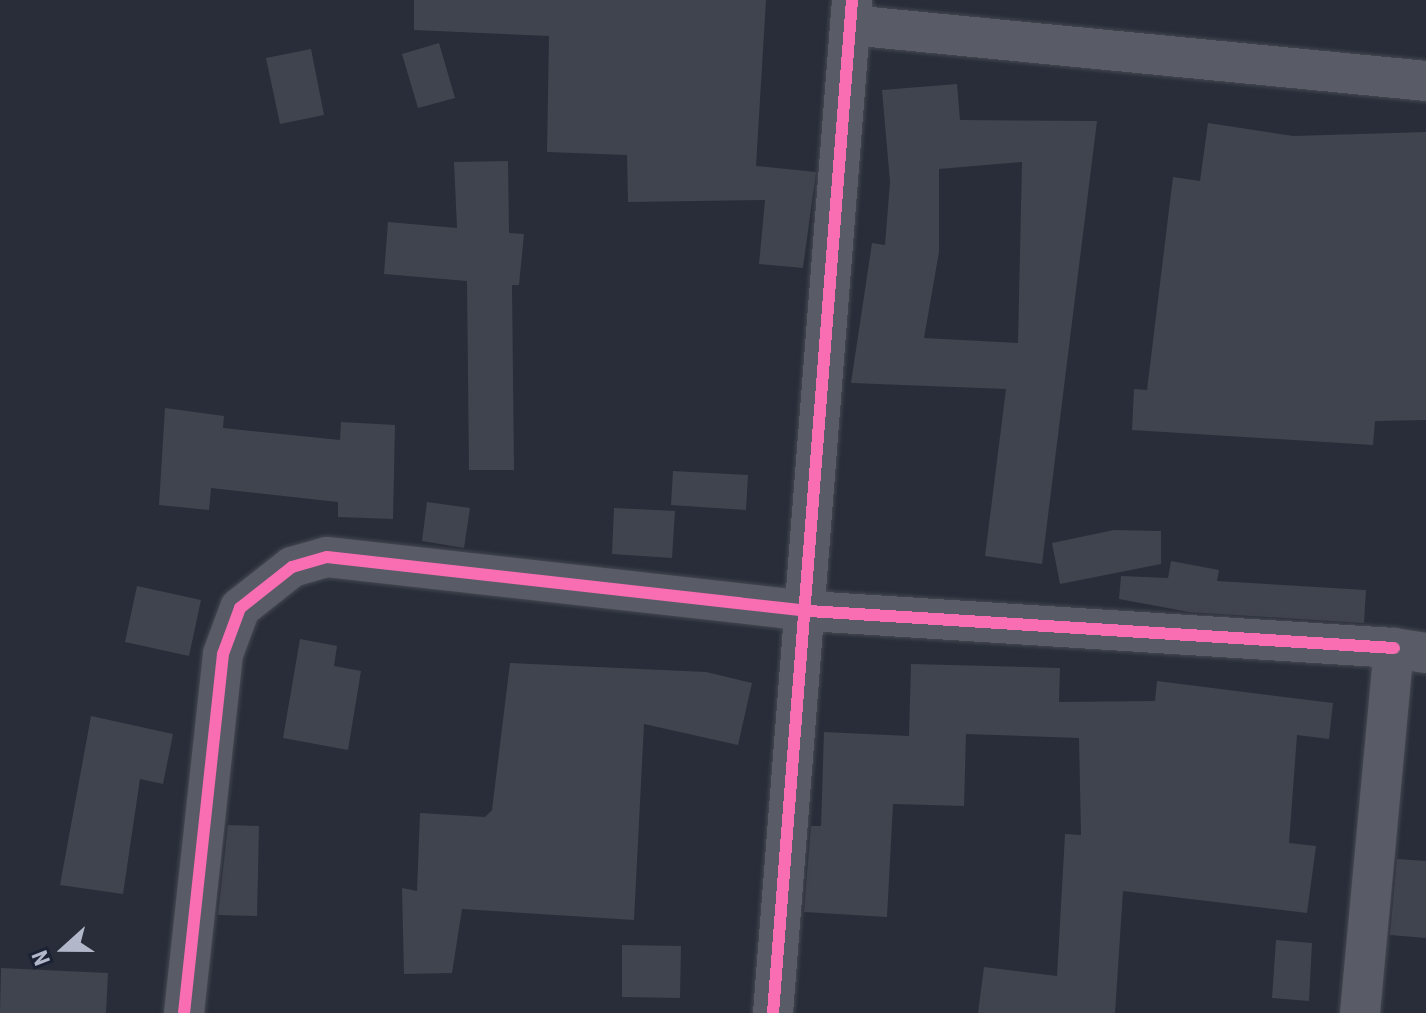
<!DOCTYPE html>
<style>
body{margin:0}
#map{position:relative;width:1426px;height:1013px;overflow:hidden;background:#282d39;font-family:"Roboto Condensed",sans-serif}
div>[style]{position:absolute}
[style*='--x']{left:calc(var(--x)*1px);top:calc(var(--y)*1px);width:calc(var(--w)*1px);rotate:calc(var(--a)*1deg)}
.building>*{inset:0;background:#40444e}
.roads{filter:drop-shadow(0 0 2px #454952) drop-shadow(0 0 2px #454952)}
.street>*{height:40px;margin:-20px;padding:0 20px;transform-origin:20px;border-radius:20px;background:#595c66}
.cycleway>*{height:12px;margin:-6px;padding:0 6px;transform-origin:6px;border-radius:6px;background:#f96db3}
span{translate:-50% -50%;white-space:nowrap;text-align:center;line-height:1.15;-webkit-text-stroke:7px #1b2234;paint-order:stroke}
.north{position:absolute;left:24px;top:909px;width:80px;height:80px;-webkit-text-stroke:6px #1b2234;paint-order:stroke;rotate:249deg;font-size:22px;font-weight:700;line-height:32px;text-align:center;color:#b2b8ca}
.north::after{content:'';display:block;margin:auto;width:28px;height:36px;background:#b2b8ca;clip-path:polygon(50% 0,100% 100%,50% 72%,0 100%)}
</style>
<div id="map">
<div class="building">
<div style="clip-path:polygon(414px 0,766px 0,756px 166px,816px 172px,803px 268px,759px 264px,765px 200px,628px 202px,627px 155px,547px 152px,549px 36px,414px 30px)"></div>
<div style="clip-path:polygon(439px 43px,455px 98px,418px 108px,402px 54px)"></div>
<div style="clip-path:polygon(311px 49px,324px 115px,280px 124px,266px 58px)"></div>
<div style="clip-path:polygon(evenodd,957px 84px,960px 120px,1097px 121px,1042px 564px,985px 556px,1006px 389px,851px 383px,872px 243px,885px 245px,890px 182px,882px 90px,957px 84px,1022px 162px,1018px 343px,924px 338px,939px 252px,939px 169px,1022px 162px)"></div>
<div style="clip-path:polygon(1208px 123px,1293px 136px,1426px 132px,1426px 420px,1375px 421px,1373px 445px,1132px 430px,1134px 389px,1147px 390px,1173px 177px,1200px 181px)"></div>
<div style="clip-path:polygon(508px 161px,509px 233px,524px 234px,519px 285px,512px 285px,514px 470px,469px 470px,467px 281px,384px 274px,388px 222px,457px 228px,454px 162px)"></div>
<div style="clip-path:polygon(165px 408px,224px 416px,223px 428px,340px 440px,341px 422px,395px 425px,393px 519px,338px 517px,338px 502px,211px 488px,209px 510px,159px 505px)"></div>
<div style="clip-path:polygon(673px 471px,748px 475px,746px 510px,671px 505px)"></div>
<div style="clip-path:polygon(427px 502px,470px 508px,464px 548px,422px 541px)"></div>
<div style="clip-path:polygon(614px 508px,675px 511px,672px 558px,612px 554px)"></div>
<div style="clip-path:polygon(1114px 530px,1161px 531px,1161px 564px,1060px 584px,1052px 543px)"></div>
<div style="clip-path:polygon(1171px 561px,1219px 570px,1217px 581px,1366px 590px,1364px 623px,1189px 612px,1119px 599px,1121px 576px,1168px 578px)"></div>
<div style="clip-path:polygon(137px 586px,201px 600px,189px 656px,125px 642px)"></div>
<div style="clip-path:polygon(300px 639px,337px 646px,334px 666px,361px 671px,348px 750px,283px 738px)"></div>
<div style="clip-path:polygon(510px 663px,706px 672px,752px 683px,738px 745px,644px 724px,634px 920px,462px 909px,452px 973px,404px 974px,402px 888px,417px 891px,420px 813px,485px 817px,492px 810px)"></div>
<div style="clip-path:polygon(911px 664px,1060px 668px,1059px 702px,1155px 701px,1157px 681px,1333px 703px,1329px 739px,1297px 735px,1289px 843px,1316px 846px,1307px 913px,1123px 891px,1115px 1013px,978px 1013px,984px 967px,1057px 976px,1065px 834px,1081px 835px,1079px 738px,966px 734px,964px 806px,893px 804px,887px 917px,804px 912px,811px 826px,821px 826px,824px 732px,909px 736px)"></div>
<div style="clip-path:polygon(91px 716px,173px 734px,163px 784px,140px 779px,123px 894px,60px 885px)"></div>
<div style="clip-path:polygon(228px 825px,259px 826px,257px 916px,218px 915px)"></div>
<div style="clip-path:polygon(1397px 859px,1426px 861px,1426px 938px,1390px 935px)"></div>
<div style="clip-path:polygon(1276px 940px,1312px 943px,1309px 1001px,1272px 998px)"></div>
<div style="clip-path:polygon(622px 945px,681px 946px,680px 998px,622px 997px)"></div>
<div style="clip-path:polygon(1px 968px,108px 973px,106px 1013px,0 1013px)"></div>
</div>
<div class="roads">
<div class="street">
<div style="--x:850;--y:25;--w:579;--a:5.55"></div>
<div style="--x:184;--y:1013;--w:361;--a:-83.8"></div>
<div style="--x:223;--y:654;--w:49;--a:-69.7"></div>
<div style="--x:240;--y:608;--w:66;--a:-38.3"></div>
<div style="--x:292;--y:567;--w:36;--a:-16"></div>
<div style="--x:327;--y:557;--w:485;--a:6.4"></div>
<div style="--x:809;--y:611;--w:586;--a:3.62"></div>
<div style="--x:773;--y:1013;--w:1016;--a:-85.54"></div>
<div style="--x:1360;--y:1013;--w:367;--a:-84.7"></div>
<div style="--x:1394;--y:648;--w:32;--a:9"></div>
</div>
</div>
<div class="cycleway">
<div style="--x:184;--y:1013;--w:361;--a:-83.8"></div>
<div style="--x:223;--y:654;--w:49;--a:-69.7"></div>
<div style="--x:240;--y:608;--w:66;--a:-38.3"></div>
<div style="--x:292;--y:567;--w:36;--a:-16"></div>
<div style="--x:327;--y:557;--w:485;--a:6.4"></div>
<div style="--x:809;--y:611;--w:586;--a:3.62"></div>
<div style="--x:773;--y:1013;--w:1016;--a:-85.54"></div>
</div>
<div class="north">N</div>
</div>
